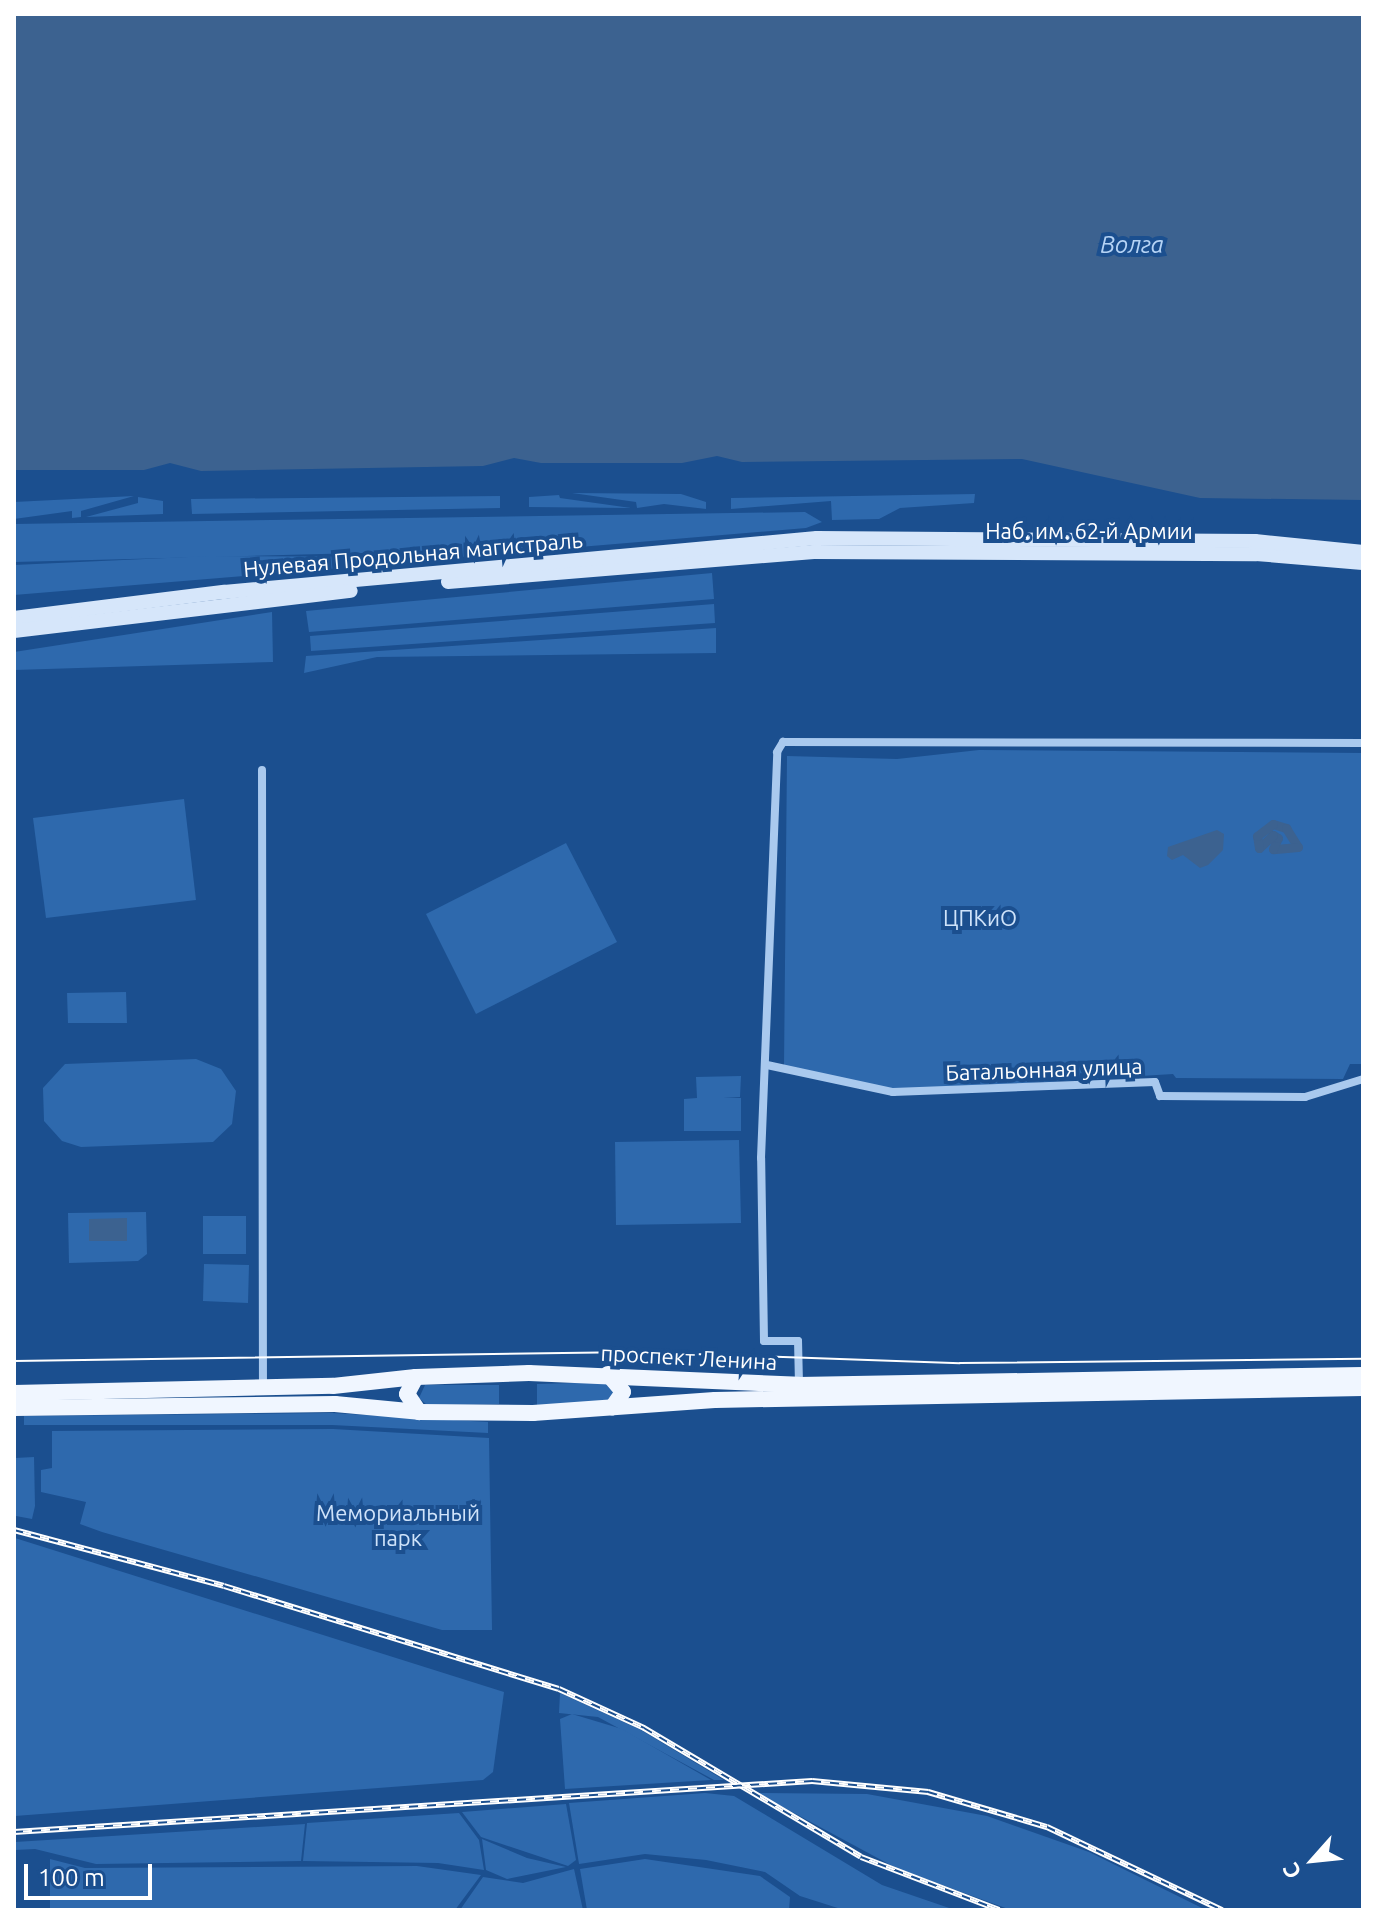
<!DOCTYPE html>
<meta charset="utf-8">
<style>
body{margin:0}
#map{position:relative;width:1377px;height:1924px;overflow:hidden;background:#1b4f8f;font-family:Ubuntu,sans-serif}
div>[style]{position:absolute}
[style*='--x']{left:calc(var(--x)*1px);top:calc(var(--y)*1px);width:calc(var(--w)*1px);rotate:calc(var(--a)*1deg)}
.green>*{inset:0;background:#2e69ad}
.water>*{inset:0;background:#3c6290}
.canal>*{height:9px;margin:-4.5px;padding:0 4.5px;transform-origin:4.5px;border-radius:4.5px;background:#3c6290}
.street>*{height:8px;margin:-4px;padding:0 4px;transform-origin:4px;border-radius:4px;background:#a9c9ee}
.secondary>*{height:14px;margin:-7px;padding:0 7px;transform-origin:7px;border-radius:7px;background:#d6e6fa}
.primary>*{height:16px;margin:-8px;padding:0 8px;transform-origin:8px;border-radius:8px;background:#f0f6ff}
.tram>*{height:2px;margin:-1px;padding:0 1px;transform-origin:1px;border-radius:1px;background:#fff}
.rail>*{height:6px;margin-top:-3px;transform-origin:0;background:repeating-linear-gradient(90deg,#1b4f8f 0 9px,#fff 0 18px);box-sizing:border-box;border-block:2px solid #fff}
span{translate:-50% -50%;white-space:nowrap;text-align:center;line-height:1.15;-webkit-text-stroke:8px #1b4f8f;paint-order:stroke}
.street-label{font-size:22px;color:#fff}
.park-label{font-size:22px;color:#cfe3fa}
.water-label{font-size:24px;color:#b5d3f5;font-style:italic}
.frame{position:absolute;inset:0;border:16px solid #fff;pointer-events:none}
.north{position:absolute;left:1273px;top:1820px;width:80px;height:80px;-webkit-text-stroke:6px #1b4f8f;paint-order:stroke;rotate:243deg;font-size:22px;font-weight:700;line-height:32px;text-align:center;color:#fff}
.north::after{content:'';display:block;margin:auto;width:28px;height:36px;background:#fff;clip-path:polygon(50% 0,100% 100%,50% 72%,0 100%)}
.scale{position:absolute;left:24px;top:1864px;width:128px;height:36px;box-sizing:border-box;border:4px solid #fff;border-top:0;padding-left:10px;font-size:24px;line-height:28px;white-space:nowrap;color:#fff;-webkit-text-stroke:6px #1b4f8f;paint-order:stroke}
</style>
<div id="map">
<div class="green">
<div style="clip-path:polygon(572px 493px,681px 494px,706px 502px,706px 509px,664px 504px,637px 508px,636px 502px)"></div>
<div style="clip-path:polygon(975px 494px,974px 503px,900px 508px,879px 519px,832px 520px,831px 501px,731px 509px,731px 498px)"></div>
<div style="clip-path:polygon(559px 495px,560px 498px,631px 508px,529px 507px,529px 497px)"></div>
<div style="clip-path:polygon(134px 496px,81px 511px,81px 517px,72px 518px,72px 511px,14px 519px,14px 502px)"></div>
<div style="clip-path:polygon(500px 496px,500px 508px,192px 514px,191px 499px)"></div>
<div style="clip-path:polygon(138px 497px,163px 501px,163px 514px,86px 517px,138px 503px)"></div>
<div style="clip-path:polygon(805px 512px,822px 522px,806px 528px,462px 557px,438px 551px,14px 562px,14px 524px)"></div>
<div style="clip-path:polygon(210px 556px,433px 557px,437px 560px,14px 595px,14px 565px)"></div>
<div style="clip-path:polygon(712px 573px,714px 599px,309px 632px,306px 611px)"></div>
<div style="clip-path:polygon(714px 604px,715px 623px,311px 651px,310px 636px)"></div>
<div style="clip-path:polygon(272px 612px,273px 662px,14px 670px,14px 652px)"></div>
<div style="clip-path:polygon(716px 628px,716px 653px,377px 657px,304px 673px,306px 656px)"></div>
<div style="clip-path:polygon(979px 750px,1363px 753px,1363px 1064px,1350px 1064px,1343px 1079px,1176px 1078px,1173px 1074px,898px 1091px,784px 1067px,787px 756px,897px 759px)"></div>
<div style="clip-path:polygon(184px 799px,196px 900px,46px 918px,33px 818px)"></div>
<div style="clip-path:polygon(566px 843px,617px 942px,476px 1014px,426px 914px)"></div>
<div style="clip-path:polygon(126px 992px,127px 1023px,68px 1023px,67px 993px)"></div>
<div style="clip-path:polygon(196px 1059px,221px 1069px,236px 1091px,232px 1124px,213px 1142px,81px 1147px,62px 1141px,44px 1121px,43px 1088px,65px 1064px)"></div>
<div style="clip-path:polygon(741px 1076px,740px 1097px,723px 1098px,741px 1098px,741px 1131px,684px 1131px,684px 1099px,697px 1098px,696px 1077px)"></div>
<div style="clip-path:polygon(739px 1140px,741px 1223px,616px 1225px,615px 1142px)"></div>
<div style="clip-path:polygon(146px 1212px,147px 1254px,138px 1261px,69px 1263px,68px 1213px)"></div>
<div style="clip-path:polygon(203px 1216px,246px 1216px,246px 1254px,203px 1254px)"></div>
<div style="clip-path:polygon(204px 1264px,249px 1265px,248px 1303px,203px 1301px)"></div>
<div style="clip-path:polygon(610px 1382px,615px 1394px,608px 1402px,537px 1405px,537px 1384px)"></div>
<div style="clip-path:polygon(425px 1385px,499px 1385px,499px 1404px,427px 1405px,419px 1398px)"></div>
<div style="clip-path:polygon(332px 1413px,488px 1422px,488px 1433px,332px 1425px,24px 1425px,24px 1416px)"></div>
<div style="clip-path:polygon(333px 1429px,489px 1438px,492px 1630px,442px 1630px,102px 1532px,80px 1524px,86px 1502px,41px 1492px,41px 1470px,52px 1468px,52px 1431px)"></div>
<div style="clip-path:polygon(34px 1457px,35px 1506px,32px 1519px,16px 1516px,15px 1458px)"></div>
<div style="clip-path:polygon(15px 1538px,504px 1692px,493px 1772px,483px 1780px,15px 1816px)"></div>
<div style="clip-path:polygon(560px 1693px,641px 1730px,724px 1780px,714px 1780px,598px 1717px,559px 1713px)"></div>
<div style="clip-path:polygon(572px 1714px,622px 1729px,711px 1780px,565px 1789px,560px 1719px)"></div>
<div style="clip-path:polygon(705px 1793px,734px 1796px,882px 1885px,955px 1910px,844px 1910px,800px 1896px,765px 1872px,706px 1860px,645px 1854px,579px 1864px,569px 1803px)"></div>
<div style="clip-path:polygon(757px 1793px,867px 1794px,987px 1816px,1089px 1852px,1206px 1910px,1011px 1910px,898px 1869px)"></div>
<div style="clip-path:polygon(566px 1804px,576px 1860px,568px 1866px,481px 1837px,462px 1812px)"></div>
<div style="clip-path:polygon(459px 1813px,479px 1840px,484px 1870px,438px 1863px,303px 1861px,307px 1823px)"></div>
<div style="clip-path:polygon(305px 1824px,301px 1861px,96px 1864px,35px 1849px,15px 1850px,15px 1842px)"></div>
<div style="clip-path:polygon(482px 1839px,527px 1858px,566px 1867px,507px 1879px,486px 1870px)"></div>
<div style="clip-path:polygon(50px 1859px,85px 1868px,417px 1866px,481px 1875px,455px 1910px,50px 1910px)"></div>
<div style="clip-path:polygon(645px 1859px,760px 1876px,790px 1897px,789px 1910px,587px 1910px,580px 1869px)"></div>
<div style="clip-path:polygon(574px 1869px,583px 1910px,460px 1910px,483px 1877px,523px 1883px)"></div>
</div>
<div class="water">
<div style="clip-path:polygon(14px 14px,1363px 14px,1363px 500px,1200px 498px,1022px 459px,742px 462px,717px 456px,682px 463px,541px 463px,514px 458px,483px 466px,201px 471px,170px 463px,144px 470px,14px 470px)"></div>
<div style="clip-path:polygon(1217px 830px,1224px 834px,1223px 850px,1208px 865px,1200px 868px,1183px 855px,1172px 860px,1167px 856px,1168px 847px)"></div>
<div style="clip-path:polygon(127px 1218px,127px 1241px,89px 1241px,89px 1219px)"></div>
</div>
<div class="canal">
<div style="--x:1273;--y:824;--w:14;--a:17"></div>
<div style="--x:1286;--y:828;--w:22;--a:58"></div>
<div style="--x:1298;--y:847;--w:25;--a:175"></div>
<div style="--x:1273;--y:849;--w:12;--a:-66"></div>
<div style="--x:1278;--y:838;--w:6;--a:-149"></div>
<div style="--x:1273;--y:835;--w:19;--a:137"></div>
<div style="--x:1259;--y:848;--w:12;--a:-99"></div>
<div style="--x:1257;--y:836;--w:20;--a:-37"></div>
</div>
<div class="street">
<div style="--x:262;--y:770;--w:617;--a:89.91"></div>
<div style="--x:767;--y:1065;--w:129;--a:12.1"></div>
<div style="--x:893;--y:1092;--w:262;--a:-2.2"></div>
<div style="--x:1155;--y:1082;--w:15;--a:70"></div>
<div style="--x:1160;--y:1096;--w:145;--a:0.4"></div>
<div style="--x:1305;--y:1097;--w:61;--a:-17.2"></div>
<div style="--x:799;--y:1384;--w:43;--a:-91.3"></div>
<div style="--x:798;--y:1341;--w:34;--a:180"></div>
<div style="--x:764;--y:1341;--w:183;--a:-90.9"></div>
<div style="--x:761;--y:1158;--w:406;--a:-87.7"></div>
<div style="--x:777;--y:752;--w:12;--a:-59"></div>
<div style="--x:783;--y:742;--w:580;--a:0.1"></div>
</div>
<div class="secondary">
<div style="--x:448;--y:582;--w:367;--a:-4.7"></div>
<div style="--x:814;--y:552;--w:442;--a:0.3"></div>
<div style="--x:1256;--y:554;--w:107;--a:4.8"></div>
<div style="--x:14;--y:618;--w:212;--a:-7.1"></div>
<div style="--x:224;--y:592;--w:595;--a:-5.2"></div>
<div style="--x:817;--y:538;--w:438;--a:0.4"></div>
<div style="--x:1255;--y:541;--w:109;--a:5.8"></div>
<div style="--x:14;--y:631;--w:339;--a:-6.8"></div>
</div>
<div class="primary">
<div style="--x:608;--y:1374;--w:23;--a:50"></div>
<div style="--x:623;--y:1392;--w:19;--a:125"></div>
<div style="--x:416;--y:1377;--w:19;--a:118"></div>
<div style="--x:407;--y:1394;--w:22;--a:56"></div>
<div style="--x:14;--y:1393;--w:319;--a:-1.3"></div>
<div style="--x:333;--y:1386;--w:83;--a:-6.2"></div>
<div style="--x:416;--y:1377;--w:113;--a:-2"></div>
<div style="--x:529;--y:1373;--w:270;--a:2.5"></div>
<div style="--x:799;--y:1385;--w:564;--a:-1.02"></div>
<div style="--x:14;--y:1408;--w:321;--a:-0.7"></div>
<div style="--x:335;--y:1404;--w:84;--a:5.4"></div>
<div style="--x:419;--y:1412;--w:114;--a:0.5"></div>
<div style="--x:533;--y:1413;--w:182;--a:-4.1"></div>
<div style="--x:715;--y:1400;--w:648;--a:-1.06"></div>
</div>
<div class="tram">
<div style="--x:14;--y:1361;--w:623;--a:-0.83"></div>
<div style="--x:637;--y:1352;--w:323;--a:2"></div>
<div style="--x:960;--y:1363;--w:403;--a:-0.6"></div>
</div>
<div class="rail">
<div style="--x:14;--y:1530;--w:217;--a:14.9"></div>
<div style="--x:224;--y:1586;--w:350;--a:17.1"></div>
<div style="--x:559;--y:1689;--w:94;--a:24.6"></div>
<div style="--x:644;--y:1728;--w:252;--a:30.7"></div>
<div style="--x:861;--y:1857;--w:148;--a:21"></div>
<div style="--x:14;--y:1832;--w:800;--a:-3.66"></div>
<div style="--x:812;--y:1781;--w:117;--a:5.4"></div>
<div style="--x:928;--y:1792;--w:124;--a:16.4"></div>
<div style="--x:1047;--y:1827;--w:194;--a:25.4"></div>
</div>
<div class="street-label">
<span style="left:1089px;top:531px">Наб. им. 62-й Армии</span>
<span style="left:413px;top:554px;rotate:-5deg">Нулевая Продольная магистраль</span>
<span style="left:1044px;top:1069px;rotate:-2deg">Батальонная улица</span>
<span style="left:689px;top:1357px;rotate:3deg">проспект Ленина</span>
</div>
<div class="park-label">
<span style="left:980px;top:918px">ЦПКиО</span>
<span style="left:398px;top:1525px">Мемориальный<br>парк</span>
</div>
<div class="water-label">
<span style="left:1132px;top:245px">Волга</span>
</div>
<div class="frame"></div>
<div class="north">С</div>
<div class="scale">100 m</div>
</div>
